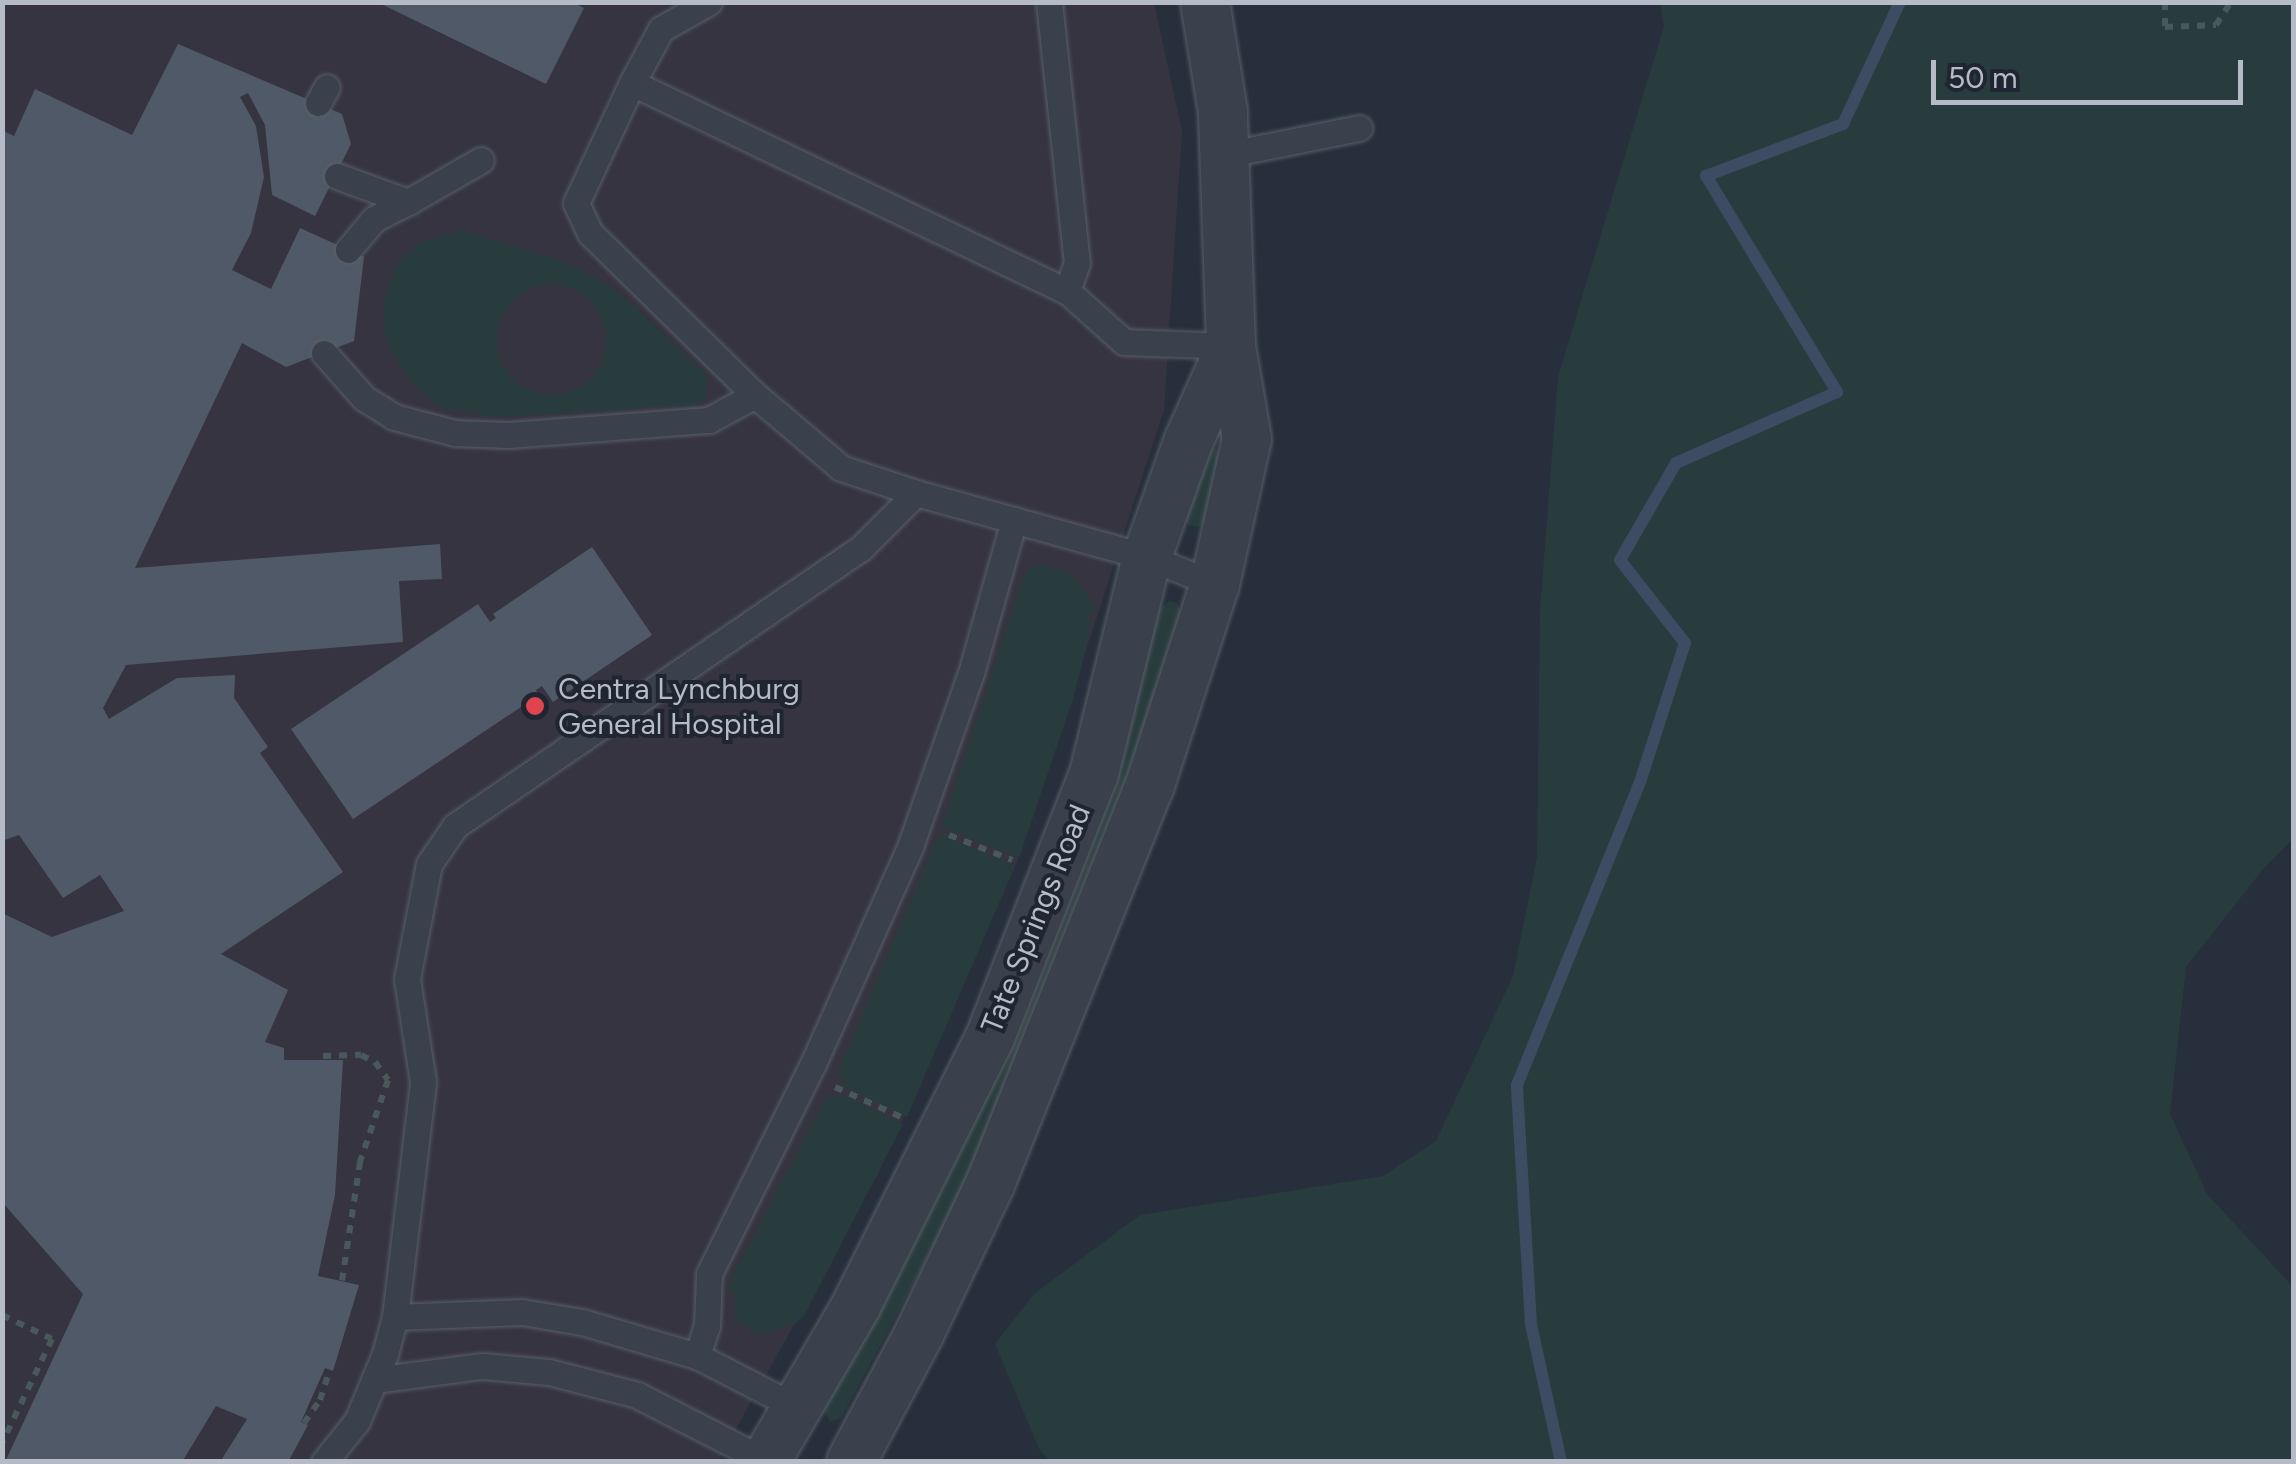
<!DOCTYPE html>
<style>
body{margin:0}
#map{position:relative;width:2296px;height:1464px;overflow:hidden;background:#262f3b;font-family:Figtree,sans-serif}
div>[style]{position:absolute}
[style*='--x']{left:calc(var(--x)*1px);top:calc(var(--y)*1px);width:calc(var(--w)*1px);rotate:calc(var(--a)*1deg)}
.medical>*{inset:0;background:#363440}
.green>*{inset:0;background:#293c3d}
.stream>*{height:12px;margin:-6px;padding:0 6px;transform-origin:6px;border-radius:6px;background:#3d4c62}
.building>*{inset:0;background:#505967}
.path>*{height:6px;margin-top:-3px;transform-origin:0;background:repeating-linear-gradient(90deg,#48595b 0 8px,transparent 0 16px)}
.roads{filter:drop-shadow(0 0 2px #585f6a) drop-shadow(0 0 2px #585f6a)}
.service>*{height:25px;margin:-12.5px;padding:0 12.5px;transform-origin:12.5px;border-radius:12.5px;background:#3a414c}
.minor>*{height:48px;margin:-24px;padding:0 24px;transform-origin:24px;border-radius:24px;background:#3a414c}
.dots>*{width:28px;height:28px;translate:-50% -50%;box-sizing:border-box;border:5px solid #1f2631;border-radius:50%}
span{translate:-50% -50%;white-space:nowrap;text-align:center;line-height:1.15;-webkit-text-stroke:8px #1f2631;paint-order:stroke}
.poi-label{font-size:30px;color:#b6bcc7}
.left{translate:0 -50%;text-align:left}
.street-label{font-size:30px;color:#b6bcc7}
.frame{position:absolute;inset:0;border:5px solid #b6bcc7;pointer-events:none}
.scale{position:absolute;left:1931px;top:60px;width:312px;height:45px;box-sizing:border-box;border:5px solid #b6bcc7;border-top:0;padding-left:12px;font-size:30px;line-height:35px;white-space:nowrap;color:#b6bcc7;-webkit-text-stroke:8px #1f2631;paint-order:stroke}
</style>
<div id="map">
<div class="medical">
<div style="clip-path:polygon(3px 3px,1154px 3px,1182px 131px,1164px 410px,1018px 860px,877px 1176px,718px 1461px,3px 1462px)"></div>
</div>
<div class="green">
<div style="clip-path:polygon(1660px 3px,2293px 3px,2293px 839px,2263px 869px,2186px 967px,2170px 1114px,2207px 1194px,2293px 1287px,2293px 1461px,1052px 1462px,1040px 1451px,995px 1344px,1034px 1294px,1140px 1215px,1383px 1176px,1436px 1141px,1513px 976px,1537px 858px,1540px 610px,1558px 377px,1664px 26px)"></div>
<div style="clip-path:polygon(evenodd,461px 231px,564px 261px,616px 289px,707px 375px,706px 399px,697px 405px,496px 417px,443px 408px,417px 388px,391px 352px,384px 328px,384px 303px,395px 267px,408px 252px,423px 241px,461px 231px,554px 284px,574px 289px,592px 302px,603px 320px,607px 340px,603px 361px,592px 378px,575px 390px,555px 395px,534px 392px,517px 383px,502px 365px,496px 342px,500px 320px,513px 300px,532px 288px,554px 284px)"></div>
<div style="clip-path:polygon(1208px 444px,1220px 453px,1205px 522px,1198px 527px,1188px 525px,1184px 514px)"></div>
<div style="clip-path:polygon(1044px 564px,1072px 575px,1098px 610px,1089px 614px,1089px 637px,1073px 699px,1019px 858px,942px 827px,1023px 578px,1031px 567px)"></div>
<div style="clip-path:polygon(1169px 601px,1177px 603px,1180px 612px,1114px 824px,1037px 1020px,946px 1223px,841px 1418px,830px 1422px,823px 1409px,1093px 819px,1160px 608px)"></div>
<div style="clip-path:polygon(939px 834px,1015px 866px,907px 1117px,847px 1087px,838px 1072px)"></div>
<div style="clip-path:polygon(843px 1095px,903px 1124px,804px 1316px,795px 1324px,755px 1334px,735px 1319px,735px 1292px,726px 1289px,827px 1096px)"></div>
</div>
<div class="stream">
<div style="--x:1561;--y:1462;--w:141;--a:-102.3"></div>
<div style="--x:1531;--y:1324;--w:239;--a:-93.4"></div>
<div style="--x:1517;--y:1085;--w:330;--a:-67.9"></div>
<div style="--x:1641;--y:779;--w:143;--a:-72.1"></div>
<div style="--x:1685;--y:643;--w:105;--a:-128.1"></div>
<div style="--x:1620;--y:560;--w:112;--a:-60"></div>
<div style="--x:1676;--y:463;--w:176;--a:-23.8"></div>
<div style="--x:1837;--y:392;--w:253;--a:-121.2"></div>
<div style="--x:1706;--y:176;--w:147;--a:-20.8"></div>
<div style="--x:1843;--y:124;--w:135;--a:-65"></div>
</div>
<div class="building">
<div style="clip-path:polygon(377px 2px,572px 2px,584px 8px,546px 84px)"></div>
<div style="clip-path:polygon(178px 44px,342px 114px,351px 144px,315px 216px,272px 195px,265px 125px,248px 93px,240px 97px,256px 126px,264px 177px,251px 233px,232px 270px,271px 289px,300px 228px,364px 257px,354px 341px,286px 367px,242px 343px,135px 568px,440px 544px,442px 579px,399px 581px,403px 642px,126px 665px,103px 708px,109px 719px,177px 678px,235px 675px,234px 698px,268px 747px,260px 753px,343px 872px,221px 954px,288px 990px,265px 1042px,284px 1048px,284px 1060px,343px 1060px,335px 1195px,318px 1276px,359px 1285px,333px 1371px,325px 1368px,301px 1422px,308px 1425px,288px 1462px,220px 1462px,247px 1419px,216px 1406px,182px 1462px,5px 1462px,83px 1294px,2px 1202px,2px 913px,52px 937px,124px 911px,100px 875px,63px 898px,19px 835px,2px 841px,2px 130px,14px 136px,35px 89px,132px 135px)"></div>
<div style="clip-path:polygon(592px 547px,652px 635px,553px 702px,542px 686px,536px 690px,539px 695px,353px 819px,291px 729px,478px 604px,490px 622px,496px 618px,493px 614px)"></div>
</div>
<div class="path">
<div style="--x:2165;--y:2;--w:25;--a:90"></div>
<div style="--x:2165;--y:27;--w:51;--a:-2.2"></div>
<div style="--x:2216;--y:25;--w:27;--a:-57"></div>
<div style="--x:949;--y:835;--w:68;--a:21.6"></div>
<div style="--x:323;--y:1056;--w:38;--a:-2"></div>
<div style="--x:361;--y:1055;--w:16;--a:27"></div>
<div style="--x:375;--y:1062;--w:22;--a:54"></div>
<div style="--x:388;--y:1080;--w:87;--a:108.9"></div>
<div style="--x:360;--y:1162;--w:120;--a:98.6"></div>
<div style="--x:835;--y:1087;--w:72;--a:24.4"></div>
<div style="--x:2;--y:1315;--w:55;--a:25.6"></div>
<div style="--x:52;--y:1339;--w:115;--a:115.7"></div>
<div style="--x:304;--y:1423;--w:28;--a:-55"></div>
<div style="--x:320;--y:1400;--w:33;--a:-72"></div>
</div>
<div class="roads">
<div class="service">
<div style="--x:709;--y:2;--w:55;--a:150.6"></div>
<div style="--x:661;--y:29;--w:61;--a:118.2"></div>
<div style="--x:632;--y:83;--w:132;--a:115"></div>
<div style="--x:576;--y:203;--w:33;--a:65"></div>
<div style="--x:590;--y:233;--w:231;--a:44.5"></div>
<div style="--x:755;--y:395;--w:113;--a:40.3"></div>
<div style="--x:841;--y:468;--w:79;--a:18.4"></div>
<div style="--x:916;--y:493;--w:240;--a:15.5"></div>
<div style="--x:1147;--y:557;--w:73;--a:21.7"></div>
<div style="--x:1049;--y:2;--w:262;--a:83.9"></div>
<div style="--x:1077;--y:263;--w:30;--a:110"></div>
<div style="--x:632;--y:83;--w:482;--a:25.6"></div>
<div style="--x:1067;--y:291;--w:76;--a:41.8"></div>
<div style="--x:1124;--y:342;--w:107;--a:2.1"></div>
<div style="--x:318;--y:103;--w:18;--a:-61"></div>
<div style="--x:1224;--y:155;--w:138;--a:-11.3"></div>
<div style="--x:337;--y:176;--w:76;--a:20.1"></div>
<div style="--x:408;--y:202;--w:84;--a:-29.9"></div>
<div style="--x:348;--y:250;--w:40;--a:-50"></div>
<div style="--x:374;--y:219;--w:38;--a:-27"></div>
<div style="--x:324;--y:353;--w:60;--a:48.4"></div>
<div style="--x:364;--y:398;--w:36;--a:32"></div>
<div style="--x:394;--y:417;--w:63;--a:14.7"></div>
<div style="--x:455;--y:433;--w:53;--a:2.2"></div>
<div style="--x:508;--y:435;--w:202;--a:-4.3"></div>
<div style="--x:709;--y:420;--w:52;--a:-28.5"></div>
<div style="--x:395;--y:1317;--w:127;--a:-2.3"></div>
<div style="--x:522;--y:1312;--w:61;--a:9.5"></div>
<div style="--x:582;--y:1322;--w:120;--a:16.5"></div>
<div style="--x:697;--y:1356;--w:116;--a:27.2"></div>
<div style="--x:697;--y:1356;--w:32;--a:-72"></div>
<div style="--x:707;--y:1326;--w:52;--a:-87.8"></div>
<div style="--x:709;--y:1274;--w:234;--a:-63.7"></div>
<div style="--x:813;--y:1064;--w:238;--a:-65.9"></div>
<div style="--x:910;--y:847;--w:184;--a:-70.7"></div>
<div style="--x:971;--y:673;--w:159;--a:-74.3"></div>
<div style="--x:374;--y:1380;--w:109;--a:-7.4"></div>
<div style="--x:482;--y:1366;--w:67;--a:5.1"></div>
<div style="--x:549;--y:1372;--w:91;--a:14.6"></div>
<div style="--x:637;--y:1395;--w:145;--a:27.1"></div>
<div style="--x:324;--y:1462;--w:53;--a:-51.2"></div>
<div style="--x:357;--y:1421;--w:73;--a:-67.3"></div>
<div style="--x:385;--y:1354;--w:38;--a:-75"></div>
<div style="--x:395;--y:1317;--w:237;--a:-83.2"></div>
<div style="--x:423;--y:1082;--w:104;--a:-98.8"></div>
<div style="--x:407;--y:979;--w:117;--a:-79.2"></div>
<div style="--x:429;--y:864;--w:46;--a:-55.6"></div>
<div style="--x:455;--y:826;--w:491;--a:-34.4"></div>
<div style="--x:860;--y:549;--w:79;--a:-45"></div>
</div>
<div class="minor">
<div style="--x:765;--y:1462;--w:181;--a:-59.7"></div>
<div style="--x:856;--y:1306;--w:303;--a:-63.5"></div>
<div style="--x:991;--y:1035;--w:281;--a:-68.5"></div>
<div style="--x:1094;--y:774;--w:223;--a:-76.3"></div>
<div style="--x:1147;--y:557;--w:124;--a:-70.3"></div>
<div style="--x:1189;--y:440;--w:103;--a:-65.9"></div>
<div style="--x:851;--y:1462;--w:147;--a:-62"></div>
<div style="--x:920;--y:1332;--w:166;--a:-64.7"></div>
<div style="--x:991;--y:1182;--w:428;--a:-68.2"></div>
<div style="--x:1150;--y:785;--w:211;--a:-72.1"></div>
<div style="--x:1215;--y:584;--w:148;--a:-77.6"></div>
<div style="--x:1247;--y:439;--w:94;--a:-99.8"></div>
<div style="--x:1231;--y:346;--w:234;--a:-92"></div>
<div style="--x:1223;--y:112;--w:111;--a:-99.3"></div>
</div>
</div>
<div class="dots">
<div style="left:535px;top:706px;background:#e0444e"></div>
</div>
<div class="poi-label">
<span class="left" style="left:558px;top:706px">Centra Lynchburg<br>General Hospital</span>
</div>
<div class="street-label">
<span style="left:1036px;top:919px;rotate:-68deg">Tate Springs Road</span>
</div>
<div class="frame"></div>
<div class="scale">50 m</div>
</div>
